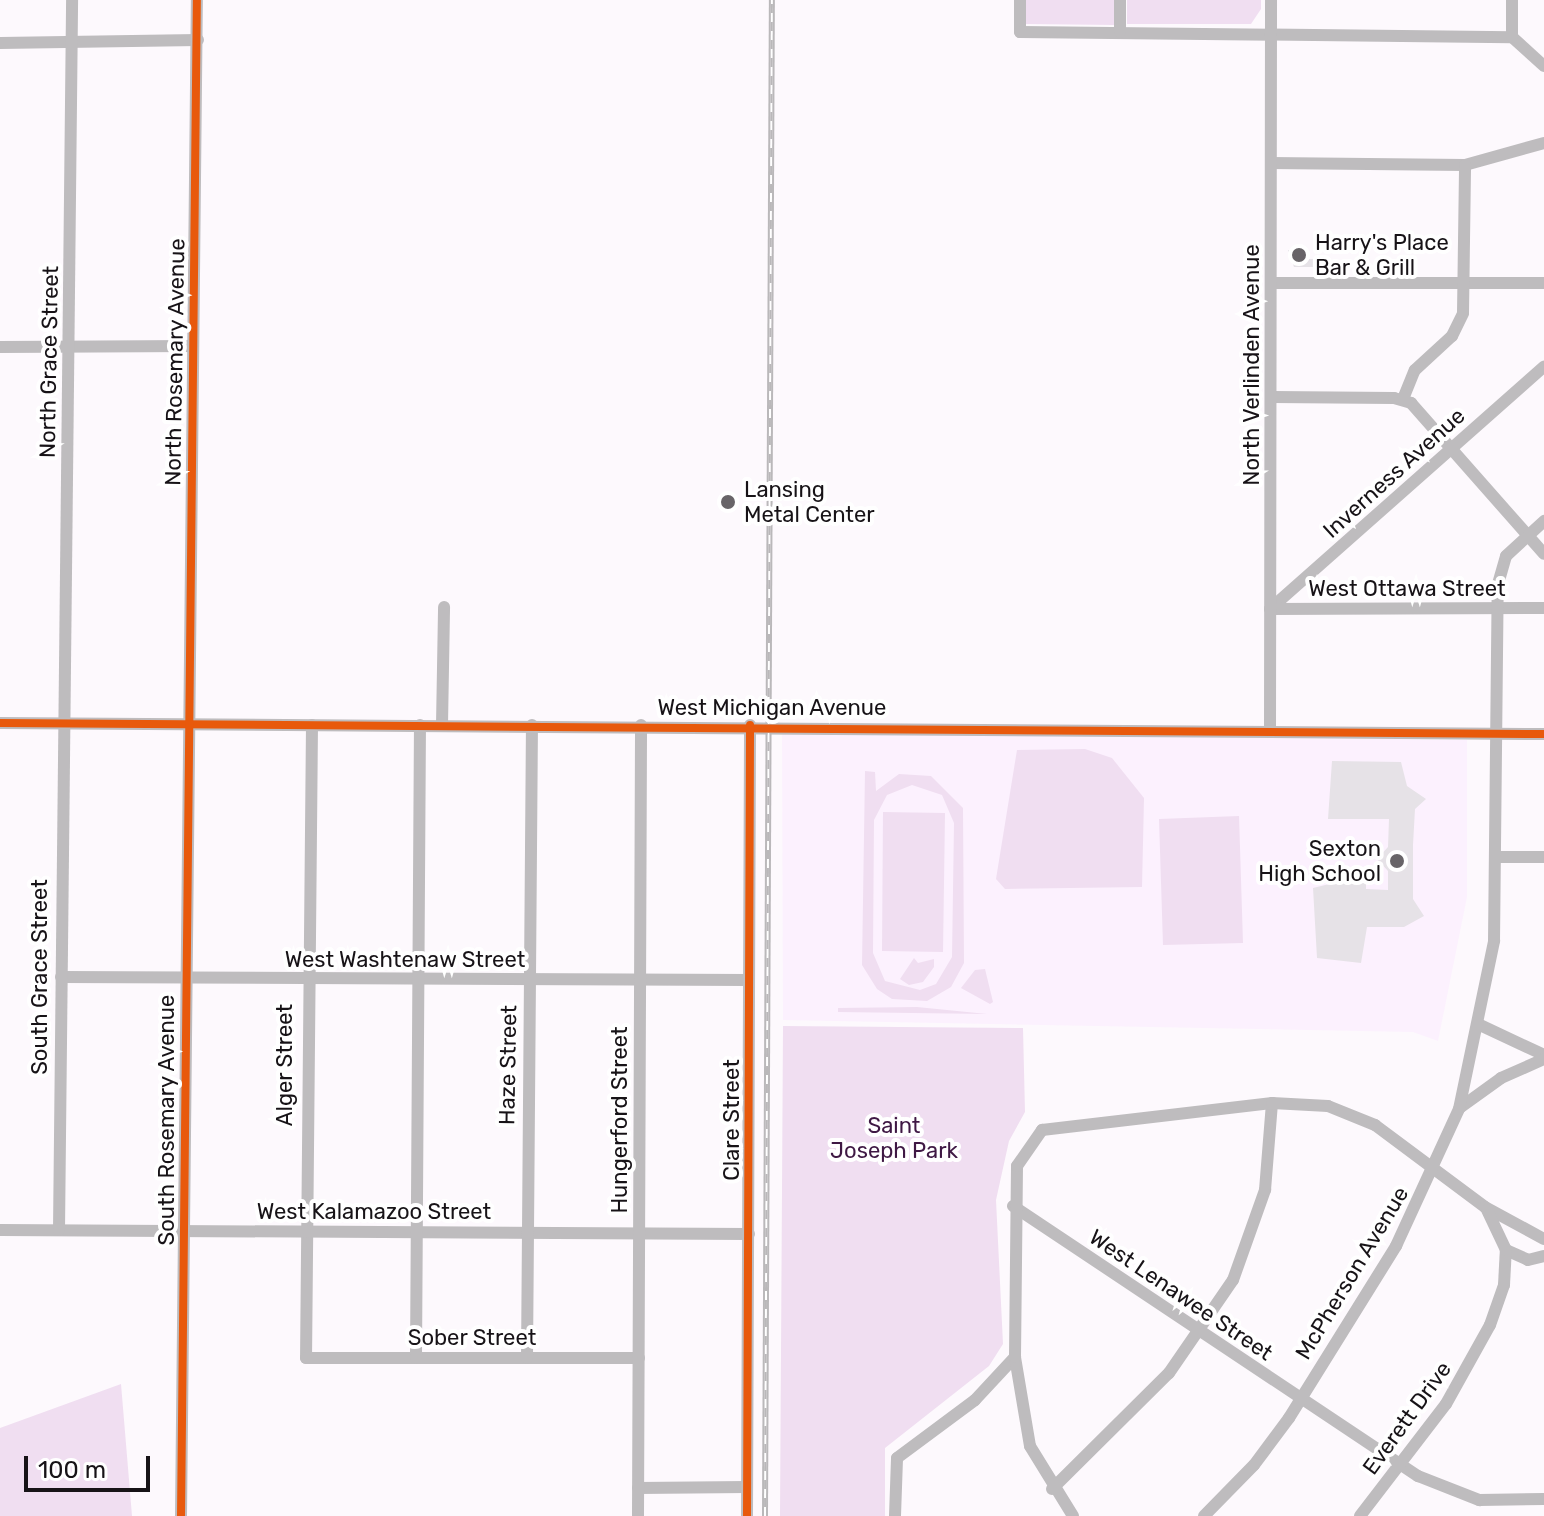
<!DOCTYPE html>
<style>
body{margin:0}
#map{position:relative;width:1544px;height:1516px;overflow:hidden;background:#fdf9fd;font-family:Rubik,sans-serif}
div>[style]{position:absolute}
[style*='--x']{left:calc(var(--x)*1px);top:calc(var(--y)*1px);width:calc(var(--w)*1px);rotate:calc(var(--a)*1deg)}
.built>*{inset:0;background:#fcf1fe}
.green>*{inset:0;background:#f0def1}
.building>*{inset:0;background:#e6e2e7}
.minor>*{height:12px;margin:-6px;padding:0 6px;transform-origin:6px;border-radius:6px;background:#bebcbe}
.rail>*{height:6px;margin-top:-3px;transform-origin:0;background:repeating-linear-gradient(90deg,#fff 0 9px,#bab8ba 0 18px);box-sizing:border-box;border-block:2px solid #bab8ba}
.cycleway>*{height:8px;margin:-4px;padding:0 4px;transform-origin:4px;border-radius:4px;background:#e8590c}
.dots>*{width:22px;height:22px;translate:-50% -50%;box-sizing:border-box;border:4px solid #fff;border-radius:50%}
span{translate:-50% -50%;white-space:nowrap;text-align:center;line-height:1.15;-webkit-text-stroke:8px #fff;paint-order:stroke}
.poi-label{font-size:22px;color:#171317}
.left{translate:0 -50%;text-align:left}
.right{translate:-100% -50%;text-align:right}
.street-label{font-size:22px;color:#171317}
.park-label{font-size:22px;color:#3f1844}
.scale{position:absolute;left:24px;top:1456px;width:126px;height:36px;box-sizing:border-box;border:4px solid #171317;border-top:0;padding-left:10px;font-size:24px;line-height:28px;white-space:nowrap;color:#171317;-webkit-text-stroke:6px #fff;paint-order:stroke}
</style>
<div id="map">
<div class="built">
<div style="clip-path:polygon(782px 730px,1467px 740px,1467px 897px,1438px 1041px,1413px 1032px,783px 1020px)"></div>
</div>
<div class="green">
<div style="clip-path:polygon(1025px 0,1116px 0,1115px 25px,1025px 24px)"></div>
<div style="clip-path:polygon(1127px 0,1261px 0,1261px 9px,1251px 24px,1127px 24px)"></div>
<div style="clip-path:polygon(1085px 749px,1112px 758px,1144px 798px,1142px 887px,1005px 889px,996px 879px,1017px 750px)"></div>
<div style="clip-path:polygon(evenodd,865px 771px,875px 772px,876px 791px,899px 774px,931px 776px,963px 808px,964px 963px,951px 987px,927px 1001px,892px 999px,877px 989px,862px 965px,865px 771px,912px 785px,942px 795px,954px 823px,952px 957px,936px 984px,920px 990px,885px 981px,873px 953px,874px 820px,887px 795px,912px 785px)"></div>
<div style="clip-path:polygon(883px 812px,945px 813px,943px 952px,882px 951px)"></div>
<div style="clip-path:polygon(1239px 816px,1243px 943px,1163px 945px,1159px 819px)"></div>
<div style="clip-path:polygon(914px 958px,918px 963px,934px 959px,934px 967px,923px 982px,909px 985px,900px 979px)"></div>
<div style="clip-path:polygon(985px 969px,993px 1002px,990px 1004px,961px 988px,975px 970px)"></div>
<div style="clip-path:polygon(917px 1007px,987px 1014px,838px 1012px,838px 1008px)"></div>
<div style="clip-path:polygon(783px 1026px,1023px 1028px,1025px 1112px,1009px 1141px,996px 1200px,1003px 1344px,989px 1366px,885px 1448px,885px 1516px,780px 1516px)"></div>
<div style="clip-path:polygon(121px 1384px,132px 1516px,0 1516px,0 1428px)"></div>
</div>
<div class="building">
<div style="clip-path:polygon(1288px 250px,1309px 250px,1309px 259px,1320px 259px,1320px 267px,1294px 267px)"></div>
<div style="clip-path:polygon(1332px 761px,1401px 762px,1407px 786px,1426px 799px,1415px 809px,1413px 845px,1413px 899px,1424px 916px,1404px 927px,1367px 927px,1361px 963px,1317px 958px,1313px 888px,1366px 875px,1366px 889px,1388px 890px,1388px 871px,1377px 859px,1388px 847px,1389px 819px,1328px 819px)"></div>
</div>
<div class="minor">
<div style="--x:1020;--y:0;--w:32;--a:90"></div>
<div style="--x:1020;--y:32;--w:492;--a:0.6"></div>
<div style="--x:1512;--y:37;--w:43;--a:42.2"></div>
<div style="--x:1120;--y:0;--w:32;--a:90"></div>
<div style="--x:1512;--y:37;--w:37;--a:-90"></div>
<div style="--x:0;--y:43;--w:198;--a:-0.9"></div>
<div style="--x:1271;--y:163;--w:194;--a:0.6"></div>
<div style="--x:1465;--y:165;--w:82;--a:-15.6"></div>
<div style="--x:1272;--y:283;--w:272;--a:0"></div>
<div style="--x:0;--y:347;--w:193;--a:-0.3"></div>
<div style="--x:1273;--y:397;--w:121;--a:0.5"></div>
<div style="--x:1394;--y:398;--w:18;--a:16"></div>
<div style="--x:1411;--y:403;--w:201;--a:48.6"></div>
<div style="--x:1403;--y:399;--w:31;--a:-68"></div>
<div style="--x:1415;--y:370;--w:50;--a:-42.6"></div>
<div style="--x:1452;--y:336;--w:25;--a:-64"></div>
<div style="--x:1463;--y:313;--w:148;--a:-89.2"></div>
<div style="--x:1270;--y:609;--w:366;--a:-41.5"></div>
<div style="--x:1270;--y:609;--w:274;--a:-0.2"></div>
<div style="--x:0;--y:723;--w:1544;--a:0.41"></div>
<div style="--x:312;--y:725;--w:633;--a:90.54"></div>
<div style="--x:306;--y:1358;--w:333;--a:0"></div>
<div style="--x:442;--y:725;--w:118;--a:-89"></div>
<div style="--x:1270;--y:731;--w:731;--a:-89.92"></div>
<div style="--x:1497;--y:857;--w:47;--a:0"></div>
<div style="--x:61;--y:977;--w:688;--a:0.25"></div>
<div style="--x:1480;--y:1025;--w:71;--a:25.1"></div>
<div style="--x:1461;--y:1107;--w:49;--a:-35.9"></div>
<div style="--x:1501;--y:1078;--w:47;--a:-23.8"></div>
<div style="--x:1013;--y:1206;--w:487;--a:33.7"></div>
<div style="--x:1418;--y:1476;--w:66;--a:21.5"></div>
<div style="--x:1479;--y:1500;--w:65;--a:-0.9"></div>
<div style="--x:0;--y:1230;--w:749;--a:0.31"></div>
<div style="--x:59;--y:1230;--w:1230;--a:-89.39"></div>
<div style="--x:1506;--y:1250;--w:24;--a:24"></div>
<div style="--x:1528;--y:1260;--w:16;--a:-14"></div>
<div style="--x:416;--y:1358;--w:633;--a:-89.64"></div>
<div style="--x:527;--y:1358;--w:633;--a:-89.55"></div>
<div style="--x:638;--y:1488;--w:109;--a:-0.5"></div>
<div style="--x:1052;--y:1489;--w:165;--a:-44.8"></div>
<div style="--x:1169;--y:1373;--w:113;--a:-55.5"></div>
<div style="--x:1233;--y:1280;--w:96;--a:-70.4"></div>
<div style="--x:1265;--y:1190;--w:87;--a:-85.4"></div>
<div style="--x:181;--y:1516;--w:1516;--a:-89.4"></div>
<div style="--x:638;--y:1516;--w:791;--a:-89.78"></div>
<div style="--x:747;--y:1516;--w:791;--a:-89.78"></div>
<div style="--x:895;--y:1516;--w:58;--a:-88"></div>
<div style="--x:897;--y:1458;--w:97;--a:-36.6"></div>
<div style="--x:975;--y:1400;--w:59;--a:-47.1"></div>
<div style="--x:1073;--y:1516;--w:82;--a:-121.6"></div>
<div style="--x:1030;--y:1446;--w:90;--a:-99.6"></div>
<div style="--x:1015;--y:1357;--w:191;--a:-89.4"></div>
<div style="--x:1017;--y:1166;--w:44;--a:-55.2"></div>
<div style="--x:1042;--y:1130;--w:232;--a:-6.7"></div>
<div style="--x:1272;--y:1103;--w:56;--a:3.1"></div>
<div style="--x:1328;--y:1106;--w:51;--a:22"></div>
<div style="--x:1375;--y:1125;--w:137;--a:36.7"></div>
<div style="--x:1485;--y:1207;--w:67;--a:28.5"></div>
<div style="--x:1204;--y:1516;--w:71;--a:-45.6"></div>
<div style="--x:1254;--y:1465;--w:59;--a:-53.3"></div>
<div style="--x:1289;--y:1418;--w:203;--a:-58.1"></div>
<div style="--x:1396;--y:1246;--w:151;--a:-65.3"></div>
<div style="--x:1459;--y:1109;--w:172;--a:-78.2"></div>
<div style="--x:1494;--y:941;--w:357;--a:-89.4"></div>
<div style="--x:1498;--y:584;--w:29;--a:-74"></div>
<div style="--x:1506;--y:556;--w:52;--a:-42.6"></div>
<div style="--x:1360;--y:1516;--w:141;--a:-52.5"></div>
<div style="--x:1446;--y:1404;--w:90;--a:-60.9"></div>
<div style="--x:1490;--y:1325;--w:42;--a:-70.7"></div>
<div style="--x:1504;--y:1285;--w:35;--a:-87"></div>
<div style="--x:1506;--y:1250;--w:44;--a:-115.4"></div>
</div>
<div class="rail">
<div style="--x:765;--y:1516;--w:1516;--a:-89.74"></div>
</div>
<div class="cycleway">
<div style="--x:0;--y:723;--w:1544;--a:0.41"></div>
<div style="--x:181;--y:1516;--w:1516;--a:-89.4"></div>
<div style="--x:747;--y:1516;--w:791;--a:-89.78"></div>
</div>
<div class="dots">
<div style="left:1299px;top:255px;background:#686468"></div>
<div style="left:728px;top:502px;background:#686468"></div>
<div style="left:1397px;top:861px;background:#686468"></div>
</div>
<div class="poi-label">
<span class="left" style="left:1315px;top:255px">Harry's Place<br>Bar &amp; Grill</span>
<span class="left" style="left:744px;top:502px">Lansing<br>Metal Center</span>
<span class="right" style="left:1381px;top:861px">Sexton<br>High School</span>
</div>
<div class="street-label">
<span style="left:49px;top:362px;rotate:-89deg">North Grace Street</span>
<span style="left:175px;top:362px;rotate:-89deg">North Rosemary Avenue</span>
<span style="left:1252px;top:365px;rotate:-90deg">North Verlinden Avenue</span>
<span style="left:1394px;top:473px;rotate:-42deg">Inverness Avenue</span>
<span style="left:1407px;top:589px">West Ottawa Street</span>
<span style="left:772px;top:708px">West Michigan Avenue</span>
<span style="left:405px;top:960px">West Washtenaw Street</span>
<span style="left:40px;top:977px;rotate:-90deg">South Grace Street</span>
<span style="left:285px;top:1065px;rotate:-90deg">Alger Street</span>
<span style="left:508px;top:1065px;rotate:-89deg">Haze Street</span>
<span style="left:167px;top:1120px;rotate:-90deg">South Rosemary Avenue</span>
<span style="left:620px;top:1120px;rotate:-90deg">Hungerford Street</span>
<span style="left:732px;top:1120px;rotate:-90deg">Clare Street</span>
<span style="left:374px;top:1212px">West Kalamazoo Street</span>
<span style="left:1352px;top:1273px;rotate:-59deg">McPherson Avenue</span>
<span style="left:1181px;top:1295px;rotate:34deg">West Lenawee Street</span>
<span style="left:472px;top:1338px">Sober Street</span>
<span style="left:1407px;top:1418px;rotate:-54deg">Everett Drive</span>
</div>
<div class="park-label">
<span style="left:894px;top:1138px">Saint<br>Joseph Park</span>
</div>
<div class="scale">100 m</div>
</div>
